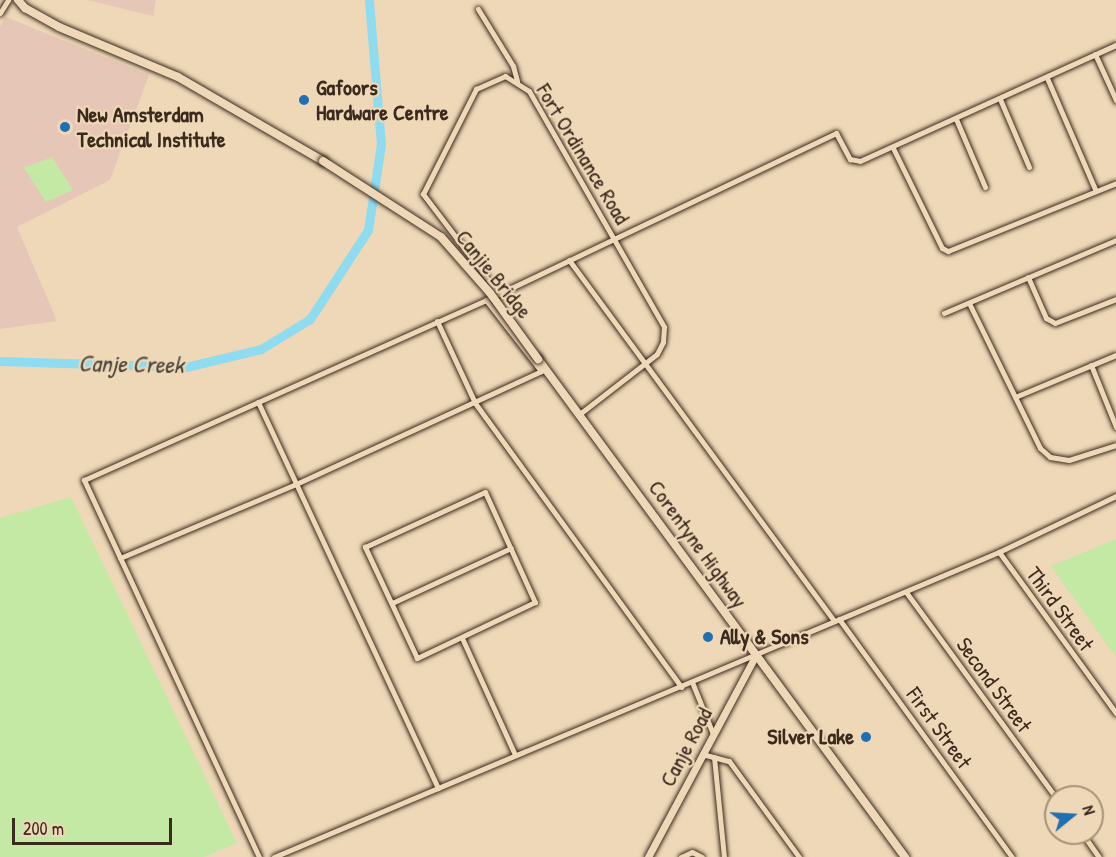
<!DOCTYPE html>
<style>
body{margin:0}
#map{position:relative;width:1116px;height:857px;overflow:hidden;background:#eed8b7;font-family:"Patrick Hand",sans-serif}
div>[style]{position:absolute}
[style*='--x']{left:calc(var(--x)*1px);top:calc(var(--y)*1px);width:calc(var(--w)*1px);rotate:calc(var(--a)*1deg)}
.built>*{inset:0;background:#e6c7b7}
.green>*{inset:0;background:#c4e9a4}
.river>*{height:9px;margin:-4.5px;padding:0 4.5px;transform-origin:4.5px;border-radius:4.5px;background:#8fdbef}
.roads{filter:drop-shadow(0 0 2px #3b2a1e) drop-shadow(0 0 2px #3b2a1e)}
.minor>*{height:5px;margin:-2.5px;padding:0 2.5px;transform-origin:2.5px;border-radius:2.5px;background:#eed8b7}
.tertiary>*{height:7px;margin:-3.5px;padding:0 3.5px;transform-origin:3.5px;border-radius:3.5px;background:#eed8b7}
.secondary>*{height:8px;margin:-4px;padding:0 4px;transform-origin:4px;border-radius:4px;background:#eed8b7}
.bridges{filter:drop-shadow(0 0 2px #3b2a1e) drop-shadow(0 0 2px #3b2a1e)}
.secondary-bridge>*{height:8px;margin:-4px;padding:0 4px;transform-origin:4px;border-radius:4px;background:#eed8b7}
.dots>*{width:16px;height:16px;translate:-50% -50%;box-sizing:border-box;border:3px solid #eed8b7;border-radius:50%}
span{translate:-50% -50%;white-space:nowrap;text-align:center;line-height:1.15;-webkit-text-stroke:4.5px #eed8b7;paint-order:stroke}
.poi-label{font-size:22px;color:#3b2a1e;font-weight:700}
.left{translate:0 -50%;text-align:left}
.right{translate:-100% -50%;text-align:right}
.street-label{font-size:22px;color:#3b2a1e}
.water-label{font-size:24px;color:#48453d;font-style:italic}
.north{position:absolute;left:1044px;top:785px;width:60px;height:60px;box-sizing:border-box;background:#eed8b7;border:2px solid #a6927a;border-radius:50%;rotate:72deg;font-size:16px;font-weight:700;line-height:24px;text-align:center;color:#3b2a1e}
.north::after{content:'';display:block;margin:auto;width:21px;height:27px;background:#1f6fb2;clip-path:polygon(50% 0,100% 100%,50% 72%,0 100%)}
.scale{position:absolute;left:12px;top:818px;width:160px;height:27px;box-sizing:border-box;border:3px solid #3b2a1e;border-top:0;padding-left:8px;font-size:18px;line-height:21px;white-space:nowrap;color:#3b2a1e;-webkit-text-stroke:4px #eed8b7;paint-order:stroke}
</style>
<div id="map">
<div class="built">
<div style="clip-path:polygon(87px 0,156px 0,153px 16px)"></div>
<div style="clip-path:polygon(6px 17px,149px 75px,110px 180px,17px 227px,57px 321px,0 329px,0 26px)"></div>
</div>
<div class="green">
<div style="clip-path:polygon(52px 157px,73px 190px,46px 202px,24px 168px)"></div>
<div style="clip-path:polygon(71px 497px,237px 843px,204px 857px,0 857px,0 518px)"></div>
<div style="clip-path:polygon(1116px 539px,1116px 657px,1051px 566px)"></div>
</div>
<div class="river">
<div style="--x:0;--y:361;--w:186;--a:1.8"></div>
<div style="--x:186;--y:367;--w:77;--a:-13.5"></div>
<div style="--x:261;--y:349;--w:57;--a:-31.5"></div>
<div style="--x:310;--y:319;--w:106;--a:-56.9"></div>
<div style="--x:368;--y:230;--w:87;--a:-81.4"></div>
<div style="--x:381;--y:144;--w:144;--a:-94.8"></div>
</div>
<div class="roads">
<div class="minor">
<div style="--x:478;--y:9;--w:67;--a:58.4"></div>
<div style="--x:513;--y:66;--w:16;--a:75"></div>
<div style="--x:0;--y:13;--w:15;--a:-58"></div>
<div style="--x:1095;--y:54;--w:51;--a:65.5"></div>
<div style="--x:1047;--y:78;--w:123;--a:66.6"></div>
<div style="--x:1000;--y:99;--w:74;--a:66.9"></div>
<div style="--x:956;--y:119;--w:74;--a:66.9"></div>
<div style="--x:893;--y:148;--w:111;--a:63.9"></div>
<div style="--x:942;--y:248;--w:7;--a:27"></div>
<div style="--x:948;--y:251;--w:181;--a:-22"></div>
<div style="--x:569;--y:260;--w:448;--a:53.7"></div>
<div style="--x:1028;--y:277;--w:45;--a:66.3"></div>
<div style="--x:1046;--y:318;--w:10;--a:29"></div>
<div style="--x:1055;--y:323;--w:66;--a:-21.5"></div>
<div style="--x:499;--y:294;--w:126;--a:-127.2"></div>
<div style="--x:423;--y:194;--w:118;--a:-63.2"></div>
<div style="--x:476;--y:89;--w:32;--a:-24"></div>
<div style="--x:505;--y:76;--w:28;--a:32"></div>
<div style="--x:529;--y:91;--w:272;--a:60.2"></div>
<div style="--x:664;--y:327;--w:15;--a:94"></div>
<div style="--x:663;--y:342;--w:13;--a:117"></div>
<div style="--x:657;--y:354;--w:96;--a:142.2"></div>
<div style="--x:486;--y:300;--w:90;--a:52.2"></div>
<div style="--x:969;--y:303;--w:161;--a:63.9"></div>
<div style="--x:1040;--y:448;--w:13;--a:42"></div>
<div style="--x:1050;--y:457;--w:19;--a:9"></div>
<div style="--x:1069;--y:460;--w:49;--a:-17.7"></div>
<div style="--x:944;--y:313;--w:187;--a:-23"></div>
<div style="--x:437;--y:321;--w:90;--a:65.1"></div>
<div style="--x:475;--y:403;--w:351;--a:54"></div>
<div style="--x:1091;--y:365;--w:67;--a:68"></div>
<div style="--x:1015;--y:397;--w:109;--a:-22.6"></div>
<div style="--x:258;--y:402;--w:426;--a:65"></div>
<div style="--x:485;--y:492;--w:121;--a:65.6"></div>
<div style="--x:535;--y:602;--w:131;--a:154.6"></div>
<div style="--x:417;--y:658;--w:123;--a:-115.1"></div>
<div style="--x:365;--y:547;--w:132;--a:-24.6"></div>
<div style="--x:999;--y:552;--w:199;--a:54"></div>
<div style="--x:120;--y:558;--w:191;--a:-22.8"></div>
<div style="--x:296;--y:484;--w:275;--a:-24.7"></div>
<div style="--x:906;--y:592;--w:255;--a:53.9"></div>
<div style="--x:392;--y:603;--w:131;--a:-24.8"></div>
<div style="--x:839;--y:619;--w:294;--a:54"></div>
<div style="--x:462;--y:638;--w:128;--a:65.6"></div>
<div style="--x:692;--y:682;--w:56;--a:68"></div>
<div style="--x:702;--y:754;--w:28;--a:15"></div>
<div style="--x:729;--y:761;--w:119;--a:53.9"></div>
<div style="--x:714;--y:757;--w:100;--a:84.3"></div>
<div style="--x:1082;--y:833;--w:29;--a:55"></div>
<div style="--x:259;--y:857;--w:416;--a:-114.9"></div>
<div style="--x:84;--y:480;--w:440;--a:-24.1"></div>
<div style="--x:486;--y:300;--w:388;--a:-25.5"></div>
<div style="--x:836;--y:133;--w:30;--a:62"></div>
<div style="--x:850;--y:159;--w:10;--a:11"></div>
<div style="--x:860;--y:161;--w:281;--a:-24.4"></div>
<div style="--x:274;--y:857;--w:787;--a:-22.82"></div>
<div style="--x:999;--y:552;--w:130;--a:-25.6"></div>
<div style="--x:681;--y:857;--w:12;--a:-24"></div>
<div style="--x:692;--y:852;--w:11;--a:27"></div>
</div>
<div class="tertiary">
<div style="--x:648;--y:857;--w:229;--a:-61.9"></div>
</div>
<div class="secondary">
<div style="--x:18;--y:0;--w:11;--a:49"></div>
<div style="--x:25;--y:8;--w:39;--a:29"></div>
<div style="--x:59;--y:27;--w:129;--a:22.8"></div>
<div style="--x:178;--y:77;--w:168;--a:30.1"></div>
<div style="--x:538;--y:359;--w:619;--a:53.61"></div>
</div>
</div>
<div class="bridges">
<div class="secondary-bridge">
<div style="--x:323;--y:161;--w:140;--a:32.8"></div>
<div style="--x:441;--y:237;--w:74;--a:48.8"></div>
<div style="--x:490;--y:293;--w:82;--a:54"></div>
</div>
</div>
<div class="dots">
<div style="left:304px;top:100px;background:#1f6fb2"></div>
<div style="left:65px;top:127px;background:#1f6fb2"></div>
<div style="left:708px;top:637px;background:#1f6fb2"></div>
<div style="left:866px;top:737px;background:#1f6fb2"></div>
</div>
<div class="poi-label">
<span class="left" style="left:316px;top:100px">Gafoors<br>Hardware Centre</span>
<span class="left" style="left:77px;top:127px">New Amsterdam<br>Technical Institute</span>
<span class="left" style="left:720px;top:637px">Ally &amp; Sons</span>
<span class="right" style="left:854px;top:737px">Silver Lake</span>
</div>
<div class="street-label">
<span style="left:583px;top:154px;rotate:59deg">Fort Ordinance Road</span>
<span style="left:494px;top:274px;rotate:51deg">Canjie Bridge</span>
<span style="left:698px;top:544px;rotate:54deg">Corentyne Highway</span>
<span style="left:1060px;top:609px;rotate:54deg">Third Street</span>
<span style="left:994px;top:685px;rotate:54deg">Second Street</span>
<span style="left:939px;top:728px;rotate:54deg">First Street</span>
<span style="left:686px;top:747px;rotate:-62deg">Canje Road</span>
</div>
<div class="water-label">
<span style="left:131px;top:364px;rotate:1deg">Canje Creek</span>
</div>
<div class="north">N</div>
<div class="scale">200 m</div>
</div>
